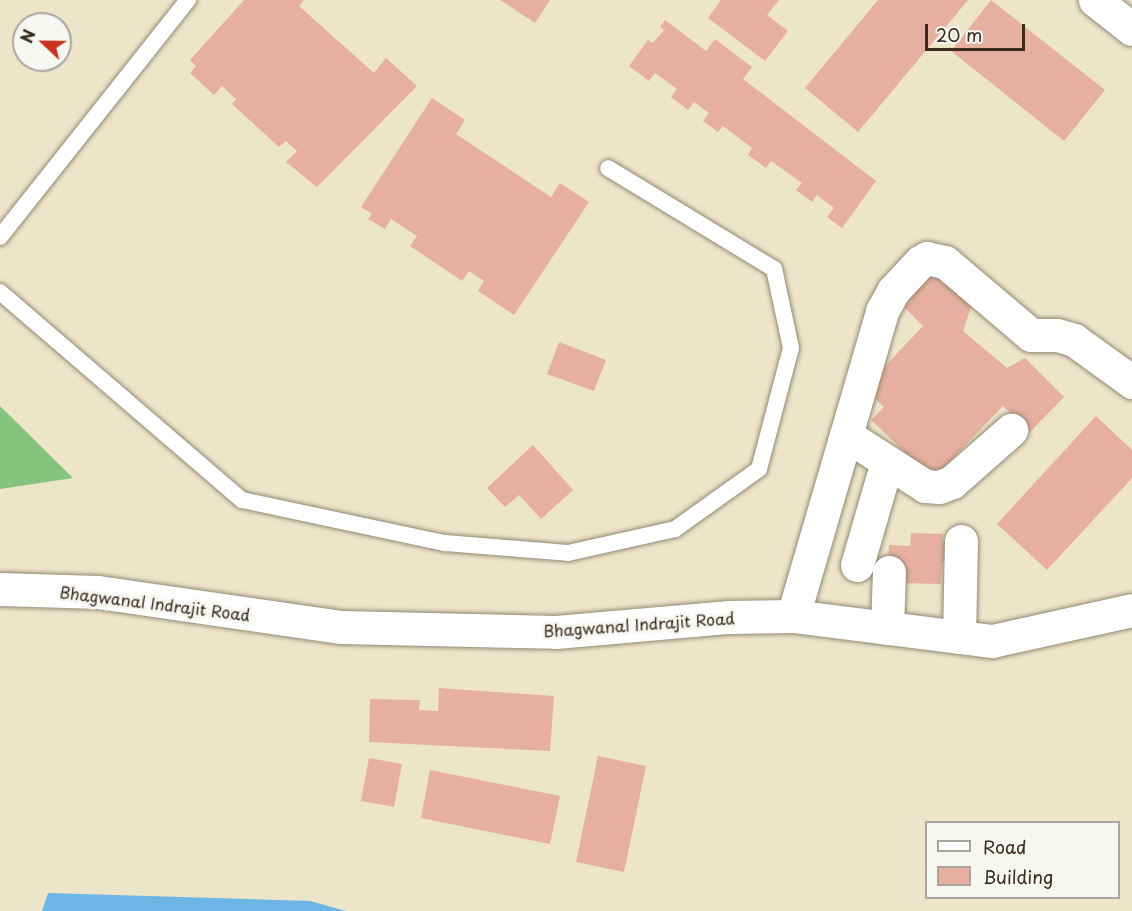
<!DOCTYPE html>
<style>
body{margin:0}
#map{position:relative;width:1132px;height:911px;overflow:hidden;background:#ece5ca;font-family:"Playpen Sans",sans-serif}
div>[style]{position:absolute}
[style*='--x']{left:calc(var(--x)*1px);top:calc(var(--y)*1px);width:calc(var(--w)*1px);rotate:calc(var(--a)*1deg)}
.green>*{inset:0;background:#85c47c}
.water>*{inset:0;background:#6cb5e4}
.building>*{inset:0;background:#e6af9f}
.roads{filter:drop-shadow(0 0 2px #948874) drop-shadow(0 0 2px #948874)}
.service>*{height:16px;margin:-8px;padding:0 8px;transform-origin:8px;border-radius:8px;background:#fff}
.minor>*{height:33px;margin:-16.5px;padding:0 16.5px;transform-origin:16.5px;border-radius:16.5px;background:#fff}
span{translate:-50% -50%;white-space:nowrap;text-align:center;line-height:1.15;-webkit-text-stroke:6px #f6f6f2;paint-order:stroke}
.street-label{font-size:16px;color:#3b2a1e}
.legend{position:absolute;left:925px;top:821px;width:195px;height:78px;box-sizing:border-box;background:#f6f6f2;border:2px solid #aba49d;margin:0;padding:8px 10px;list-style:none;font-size:18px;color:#3b2a1e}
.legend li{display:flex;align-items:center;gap:12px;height:30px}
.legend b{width:30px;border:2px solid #aba49d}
.north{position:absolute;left:12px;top:12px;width:60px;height:60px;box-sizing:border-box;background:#f6f6f2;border:2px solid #aba49d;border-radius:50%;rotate:292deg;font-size:16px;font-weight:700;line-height:24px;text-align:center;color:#3b2a1e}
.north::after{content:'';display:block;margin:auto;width:21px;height:27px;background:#c8321e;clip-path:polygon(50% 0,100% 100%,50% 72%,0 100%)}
.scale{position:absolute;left:925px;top:24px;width:100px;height:27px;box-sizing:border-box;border:3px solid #3b2a1e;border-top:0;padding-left:8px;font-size:18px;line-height:21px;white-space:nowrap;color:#3b2a1e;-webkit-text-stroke:4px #f6f6f2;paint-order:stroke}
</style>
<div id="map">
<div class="green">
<div style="clip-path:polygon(0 406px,73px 478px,0 489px)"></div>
</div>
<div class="water">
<div style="clip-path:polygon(48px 893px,310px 901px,346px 911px,42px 911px)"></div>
</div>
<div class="building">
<div style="clip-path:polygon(244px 0,304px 0,299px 6px,374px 73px,386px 58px,417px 86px,317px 187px,286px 162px,297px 151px,286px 141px,279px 147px,232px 104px,236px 99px,222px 86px,214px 95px,190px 73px,196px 66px,190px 60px)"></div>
<div style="clip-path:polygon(500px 0,550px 0,535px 23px)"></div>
<div style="clip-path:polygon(721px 0,779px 0,767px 15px,788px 31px,765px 61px,708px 18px)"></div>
<div style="clip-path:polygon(878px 0,968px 0,858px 132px,805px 88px)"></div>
<div style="clip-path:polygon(991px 0,1105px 90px,1064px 141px,951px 51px)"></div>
<div style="clip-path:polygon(665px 20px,706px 51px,715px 39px,752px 67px,743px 79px,876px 181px,842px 228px,827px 217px,834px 208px,817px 195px,812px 202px,796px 190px,802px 183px,771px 161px,766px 168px,748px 155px,752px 148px,723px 126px,718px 132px,703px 121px,709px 113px,694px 102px,688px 110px,671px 97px,677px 89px,655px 73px,649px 81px,629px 66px,648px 40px,653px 43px,664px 30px,660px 27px)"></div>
<div style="clip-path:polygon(432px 98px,465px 120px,456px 134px,551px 197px,560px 183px,589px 202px,514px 315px,478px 291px,484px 281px,469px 271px,462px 281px,410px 246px,417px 236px,391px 219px,385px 229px,368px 219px,372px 214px,361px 207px)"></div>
<div style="clip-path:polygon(930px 267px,971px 307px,963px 331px,1007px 368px,1025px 358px,1064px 397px,1030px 432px,1003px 406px,933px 479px,871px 420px,884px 407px,869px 393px,871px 381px,923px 326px,898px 301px)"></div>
<div style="clip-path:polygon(559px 342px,606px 360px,594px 391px,547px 374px)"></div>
<div style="clip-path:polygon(1096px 416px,1132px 450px,1132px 478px,1047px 570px,997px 524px)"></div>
<div style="clip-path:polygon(533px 445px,573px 490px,541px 519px,519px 495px,505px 507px,487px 488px)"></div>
<div style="clip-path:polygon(911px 533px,943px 534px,943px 542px,953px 542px,952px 562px,942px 562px,941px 584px,896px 583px,888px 566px,889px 545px,910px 546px)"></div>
<div style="clip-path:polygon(439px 688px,554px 696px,550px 751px,369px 742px,370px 699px,420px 700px,419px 710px,438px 711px)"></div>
<div style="clip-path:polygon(598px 756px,646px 766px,624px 872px,576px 862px)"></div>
<div style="clip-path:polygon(369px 758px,402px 764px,394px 807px,361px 801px)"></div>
<div style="clip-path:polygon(430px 770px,560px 796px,550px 844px,421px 818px)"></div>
</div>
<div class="roads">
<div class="service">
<div style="--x:0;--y:237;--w:303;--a:-51.6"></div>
<div style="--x:0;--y:292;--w:319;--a:40.7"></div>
<div style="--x:242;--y:500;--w:208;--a:12"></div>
<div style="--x:445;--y:543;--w:123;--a:4.6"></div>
<div style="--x:568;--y:553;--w:110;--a:-12.6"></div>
<div style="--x:675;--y:529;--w:103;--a:-35.5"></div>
<div style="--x:759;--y:469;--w:125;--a:-75.2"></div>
<div style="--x:791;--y:348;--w:81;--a:-102.1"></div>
<div style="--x:774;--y:269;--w:194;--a:-148.7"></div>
</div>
<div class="minor">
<div style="--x:1095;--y:0;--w:47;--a:38.1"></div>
<div style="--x:846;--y:435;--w:94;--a:32.8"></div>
<div style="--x:925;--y:486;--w:14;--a:4"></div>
<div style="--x:939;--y:487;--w:14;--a:-21"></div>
<div style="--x:952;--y:482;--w:79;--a:-41.4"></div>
<div style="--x:857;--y:565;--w:107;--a:-73.8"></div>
<div style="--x:0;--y:589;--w:98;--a:1.8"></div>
<div style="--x:98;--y:592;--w:246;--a:8.2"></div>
<div style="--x:341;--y:627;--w:215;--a:1.3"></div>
<div style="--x:556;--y:632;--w:174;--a:-5"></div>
<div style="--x:729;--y:617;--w:64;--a:-0.9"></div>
<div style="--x:793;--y:616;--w:201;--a:7.2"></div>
<div style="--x:992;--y:641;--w:143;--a:-12.5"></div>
<div style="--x:793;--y:616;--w:318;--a:-73.7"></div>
<div style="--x:882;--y:311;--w:23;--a:-61"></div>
<div style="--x:893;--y:291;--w:40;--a:-47"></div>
<div style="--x:920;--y:262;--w:8;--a:-30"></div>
<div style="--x:927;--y:258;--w:18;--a:13"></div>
<div style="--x:945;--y:262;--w:113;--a:40.3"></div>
<div style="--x:1031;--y:335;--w:26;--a:0"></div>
<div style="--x:1057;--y:335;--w:18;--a:16"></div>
<div style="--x:1074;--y:340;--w:72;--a:35.9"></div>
<div style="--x:887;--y:628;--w:56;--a:-88"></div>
<div style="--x:959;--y:637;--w:96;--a:-88.8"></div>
</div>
</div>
<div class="street-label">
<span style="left:155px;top:603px;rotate:7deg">Bhagwanal Indrajit Road</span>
<span style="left:639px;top:624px;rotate:-4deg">Bhagwanal Indrajit Road</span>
</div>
<ul class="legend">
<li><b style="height:8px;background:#fff"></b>Road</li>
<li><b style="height:16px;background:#e6af9f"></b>Building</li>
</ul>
<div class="north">N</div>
<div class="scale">20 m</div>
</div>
